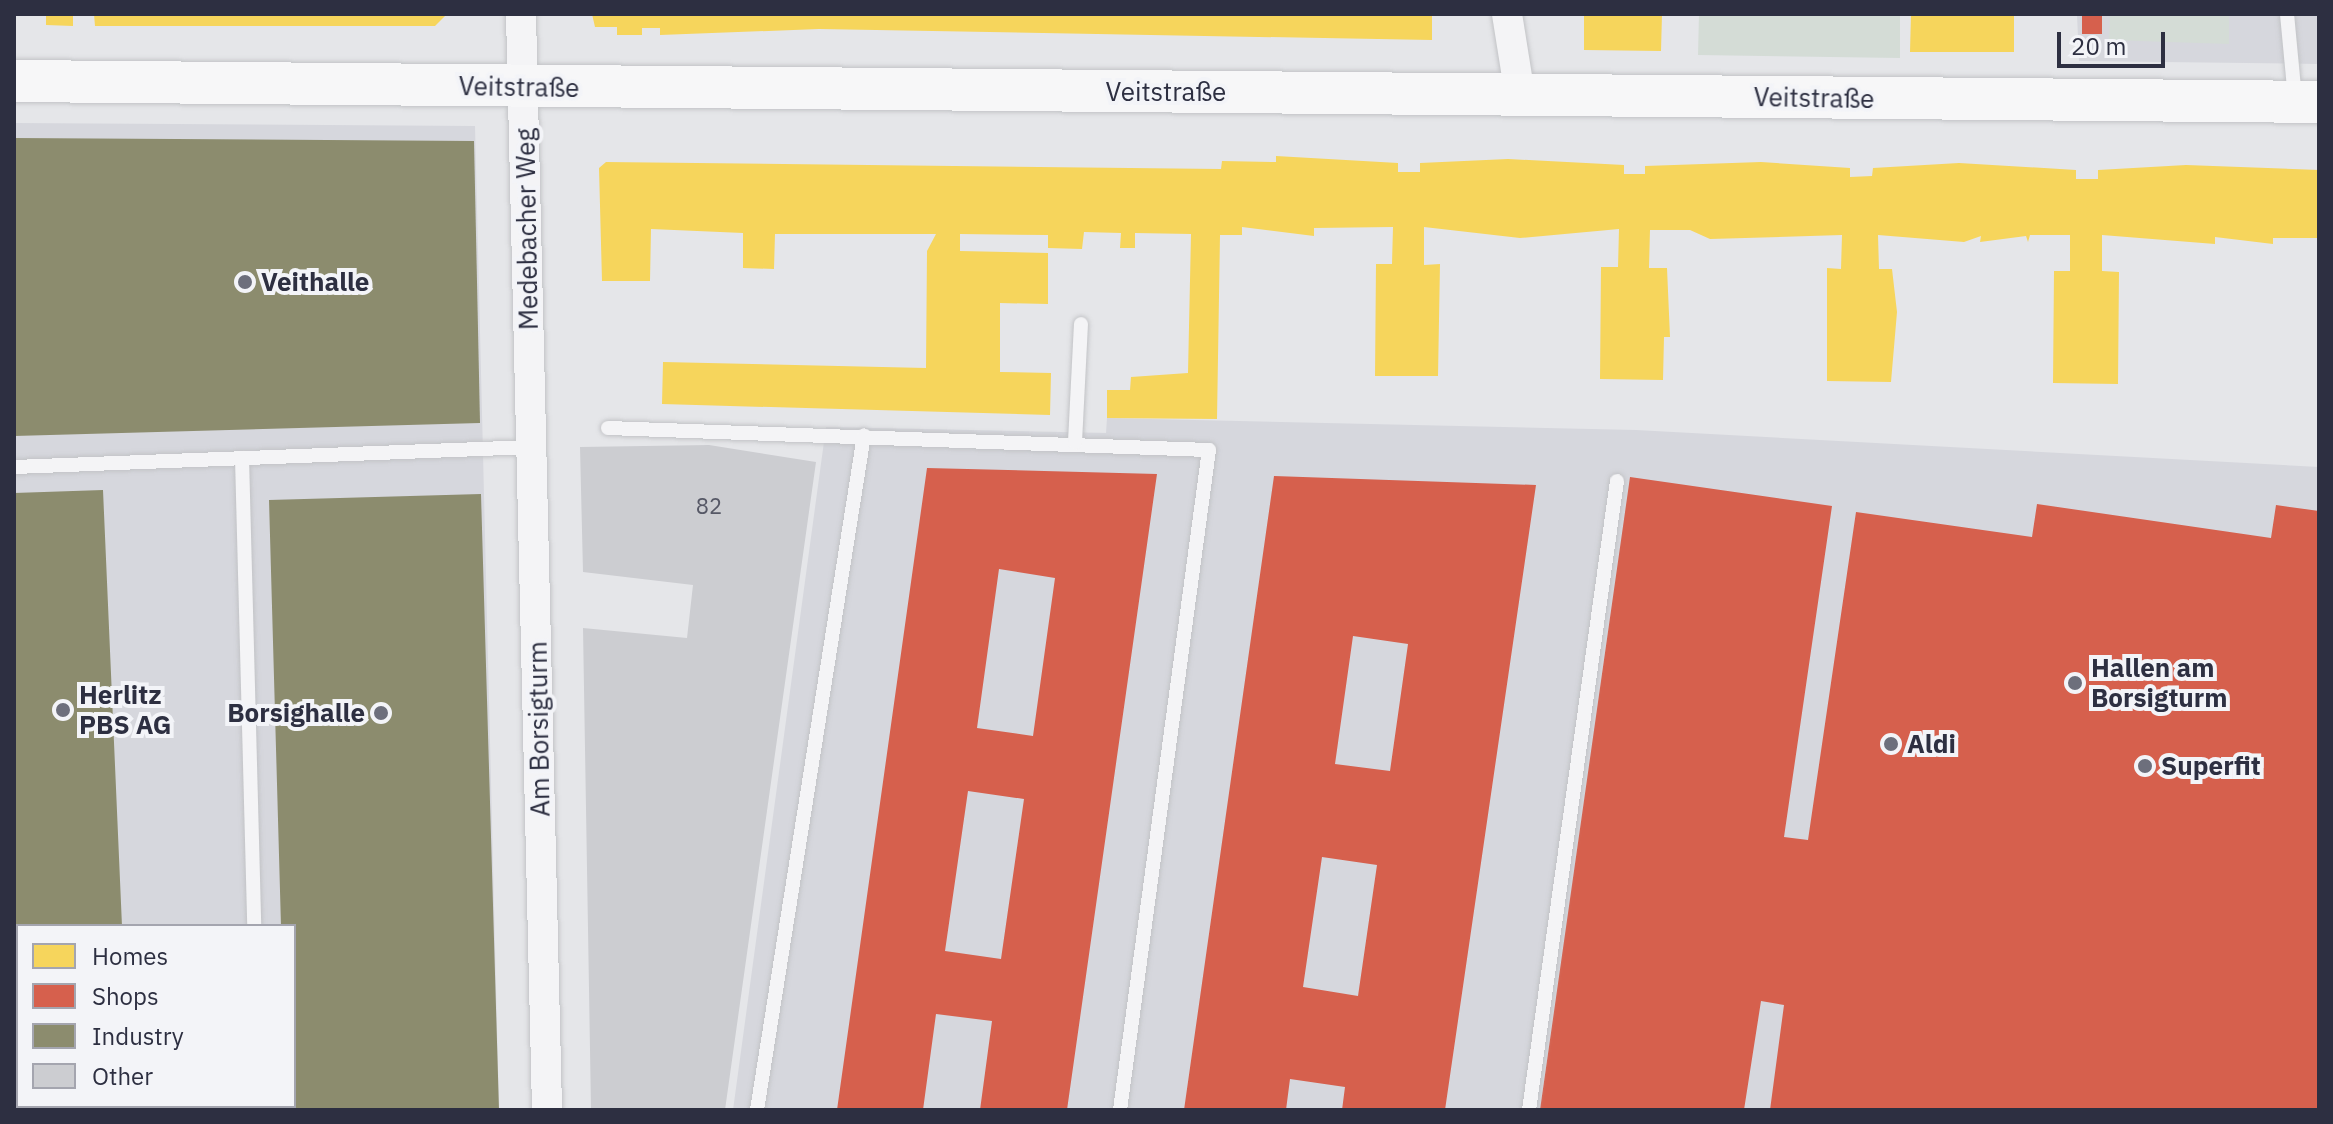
<!DOCTYPE html>
<meta charset="utf-8">
<style>
body{margin:0}
#map{position:relative;width:2333px;height:1124px;overflow:hidden;background:#e5e6e9;font-family:"IBM Plex Sans",sans-serif}
div>[style]{position:absolute}
[style*='--x']{left:calc(var(--x)*1px);top:calc(var(--y)*1px);width:calc(var(--w)*1px);rotate:calc(var(--a)*1deg)}
.built>*{inset:0;background:#d6d7dd}
.green>*{inset:0;background:#d4dcd6}
.homes>*{inset:0;background:#f6d55c}
.shops>*{inset:0;background:#d6604d}
.industry>*{inset:0;background:#8c8c6e}
.building>*{inset:0;background:#cccdd1}
.roads{filter:drop-shadow(0 0 2px #c2c3c6) drop-shadow(0 0 2px #c2c3c6)}
.lane>*{height:14px;margin:-7px;padding:0 7px;transform-origin:7px;border-radius:7px;background:#f4f4f6}
.street>*{height:30px;margin:-15px;padding:0 15px;transform-origin:15px;border-radius:15px;background:#f4f4f6}
.secondary>*{height:42px;margin:-21px;padding:0 21px;transform-origin:21px;border-radius:21px;background:#f7f7f8}
.dots>*{width:22px;height:22px;translate:-50% -50%;box-sizing:border-box;border:4px solid #f3f4f8;border-radius:50%}
span{translate:-50% -50%;white-space:nowrap;text-align:center;line-height:1.15;-webkit-text-stroke:8px #f3f4f8;paint-order:stroke}
.number-label{font-size:22px;color:#565866}
.number-label span{-webkit-text-stroke-width:0}
.street-label{font-size:26px;color:#2d2f41}
.poi-label{font-size:26px;color:#2d2f41;font-weight:700}
.left{translate:0 -50%;text-align:left}
.right{translate:-100% -50%;text-align:right}
.frame{position:absolute;inset:0;border:16px solid #2d2f41;pointer-events:none}
.legend{position:absolute;left:16px;top:924px;width:280px;height:184px;box-sizing:border-box;background:#f3f4f8;border:2px solid #a4a5af;margin:0;padding:10px 14px;list-style:none;font-size:24px;color:#2d2f41}
.legend li{display:flex;align-items:center;gap:16px;height:40px}
.legend b{width:40px;border:2px solid #a4a5af}
.scale{position:absolute;left:2057px;top:32px;width:108px;height:36px;box-sizing:border-box;border:4px solid #2d2f41;border-top:0;padding-left:10px;font-size:24px;line-height:28px;white-space:nowrap;color:#2d2f41;-webkit-text-stroke:6px #f3f4f8;paint-order:stroke}
</style>
<div id="map">
<div class="built">
<div style="clip-path:polygon(2077px 14px,2319px 14px,2319px 64px,2079px 61px)"></div>
<div style="clip-path:polygon(evenodd,14px 123px,475px 126px,499px 1110px,14px 1110px,14px 123px,18px 926px,294px 926px,294px 1106px,18px 1106px,18px 926px)"></div>
<div style="clip-path:polygon(1107px 418px,1636px 430px,2319px 467px,2319px 1110px,733px 1110px,826px 427px,1106px 433px)"></div>
</div>
<div class="green">
<div style="clip-path:polygon(1699px 14px,1900px 14px,1900px 58px,1698px 55px)"></div>
<div style="clip-path:polygon(2110px 14px,2229px 14px,2229px 44px,2109px 40px)"></div>
</div>
<div class="homes">
<div style="clip-path:polygon(46px 14px,73px 14px,73px 26px,46px 25px)"></div>
<div style="clip-path:polygon(94px 14px,447px 14px,435px 26px,95px 26px)"></div>
<div style="clip-path:polygon(592px 14px,1432px 14px,1432px 40px,819px 29px,660px 35px,660px 28px,642px 28px,642px 35px,617px 35px,617px 27px,595px 27px)"></div>
<div style="clip-path:polygon(1584px 14px,1662px 14px,1661px 51px,1584px 50px)"></div>
<div style="clip-path:polygon(1911px 14px,2014px 15px,2014px 52px,1910px 52px)"></div>
<div style="clip-path:polygon(1276px 156px,1398px 163px,1398px 172px,1420px 172px,1420px 163px,1508px 159px,1624px 165px,1624px 174px,1645px 174px,1645px 166px,1761px 162px,1850px 168px,1850px 177px,1872px 176px,1873px 168px,1959px 163px,2076px 170px,2076px 179px,2098px 179px,2098px 170px,2186px 165px,2319px 170px,2319px 238px,2273px 238px,2273px 244px,2215px 237px,2215px 244px,2102px 235px,2102px 271px,2119px 272px,2118px 384px,2053px 383px,2054px 271px,2070px 271px,2070px 235px,2030px 235px,2028px 242px,2026px 236px,1980px 242px,1981px 236px,1964px 242px,1878px 235px,1879px 269px,1892px 269px,1897px 312px,1891px 382px,1827px 381px,1827px 268px,1841px 269px,1842px 235px,1710px 239px,1690px 230px,1650px 230px,1649px 268px,1667px 268px,1670px 337px,1664px 337px,1663px 380px,1600px 379px,1601px 267px,1618px 267px,1619px 229px,1520px 238px,1424px 227px,1424px 265px,1440px 264px,1438px 376px,1375px 376px,1376px 264px,1392px 264px,1393px 227px,1314px 228px,1314px 236px,1242px 227px,1242px 235px,1220px 235px,1217px 419px,1107px 418px,1107px 390px,1130px 390px,1131px 377px,1188px 373px,1191px 234px,1135px 233px,1135px 248px,1120px 248px,1121px 233px,1084px 232px,1082px 249px,1048px 248px,1048px 235px,960px 234px,960px 251px,1048px 253px,1048px 304px,1000px 303px,1000px 372px,1051px 373px,1050px 415px,662px 404px,663px 362px,926px 368px,927px 251px,936px 234px,775px 234px,774px 269px,743px 268px,743px 233px,651px 229px,650px 281px,602px 281px,599px 168px,606px 162px,1221px 169px,1222px 161px,1276px 162px)"></div>
</div>
<div class="shops">
<div style="clip-path:polygon(2082px 14px,2102px 14px,2102px 34px,2082px 34px)"></div>
<div style="clip-path:polygon(evenodd,927px 468px,1157px 474px,1067px 1110px,980px 1110px,992px 1021px,936px 1014px,923px 1110px,837px 1110px,927px 468px,999px 569px,1055px 578px,1033px 736px,977px 728px,999px 569px,927px 468px,968px 791px,1024px 799px,1001px 959px,945px 951px,968px 791px)"></div>
<div style="clip-path:polygon(evenodd,1274px 476px,1536px 485px,1445px 1110px,1342px 1110px,1345px 1087px,1290px 1079px,1286px 1110px,1184px 1110px,1274px 476px,1353px 636px,1408px 644px,1390px 771px,1335px 764px,1353px 636px,1274px 476px,1322px 857px,1377px 865px,1358px 996px,1303px 987px,1322px 857px)"></div>
<div style="clip-path:polygon(1630px 477px,1832px 506px,1784px 837px,1808px 840px,1856px 512px,2032px 537px,2037px 504px,2271px 538px,2276px 505px,2319px 511px,2319px 1110px,1770px 1110px,1784px 1005px,1761px 1001px,1744px 1110px,1540px 1110px)"></div>
</div>
<div class="industry">
<div style="clip-path:polygon(14px 138px,474px 141px,480px 423px,14px 436px)"></div>
<div style="clip-path:polygon(103px 490px,122px 926px,18px 926px,18px 1106px,130px 1110px,14px 1110px,14px 493px)"></div>
<div style="clip-path:polygon(481px 494px,499px 1110px,184px 1110px,294px 1106px,294px 926px,281px 926px,269px 500px)"></div>
</div>
<div class="building">
<div style="clip-path:polygon(709px 445px,816px 462px,725px 1110px,591px 1110px,583px 628px,687px 638px,693px 585px,583px 572px,580px 447px)"></div>
</div>
<div class="roads">
<div class="lane">
<div style="--x:2287;--y:14;--w:84;--a:84.6"></div>
<div style="--x:608;--y:428;--w:601;--a:2.1"></div>
<div style="--x:1209;--y:450;--w:666;--a:97.68"></div>
<div style="--x:1075;--y:442;--w:118;--a:-87.1"></div>
<div style="--x:242;--y:458;--w:467;--a:88.5"></div>
<div style="--x:14;--y:467;--w:518;--a:-2.21"></div>
<div style="--x:147;--y:1106;--w:4;--a:76"></div>
<div style="--x:757;--y:1110;--w:683;--a:-80.99"></div>
<div style="--x:1529;--y:1110;--w:635;--a:-82.04"></div>
</div>
<div class="street">
<div style="--x:521;--y:14;--w:1096;--a:88.64"></div>
<div style="--x:1507;--y:14;--w:82;--a:80.9"></div>
</div>
<div class="secondary">
<div style="--x:14;--y:81;--w:2305;--a:0.52"></div>
</div>
</div>
<div class="dots">
<div style="left:245px;top:282px;background:#6d6f7c"></div>
<div style="left:2075px;top:683px;background:#6d6f7c"></div>
<div style="left:63px;top:710px;background:#6d6f7c"></div>
<div style="left:381px;top:713px;background:#6d6f7c"></div>
<div style="left:1891px;top:744px;background:#6d6f7c"></div>
<div style="left:2145px;top:766px;background:#6d6f7c"></div>
</div>
<div class="number-label">
<span style="left:709px;top:506px">82</span>
</div>
<div class="street-label">
<span style="left:519px;top:87px;rotate:1deg">Veitstraße</span>
<span style="left:1166px;top:92px">Veitstraße</span>
<span style="left:1814px;top:98px;rotate:1deg">Veitstraße</span>
<span style="left:527px;top:229px;rotate:-91deg">Medebacher Weg</span>
<span style="left:539px;top:729px;rotate:-91deg">Am Borsigturm</span>
</div>
<div class="poi-label">
<span class="left" style="left:261px;top:282px">Veithalle</span>
<span class="left" style="left:2091px;top:683px">Hallen am<br>Borsigturm</span>
<span class="left" style="left:79px;top:710px">Herlitz<br>PBS AG</span>
<span class="right" style="left:365px;top:713px">Borsighalle</span>
<span class="left" style="left:1907px;top:744px">Aldi</span>
<span class="left" style="left:2161px;top:766px">Superfit</span>
</div>
<div class="frame"></div>
<ul class="legend">
<li><b style="height:22px;background:#f6d55c"></b>Homes</li>
<li><b style="height:22px;background:#d6604d"></b>Shops</li>
<li><b style="height:22px;background:#8c8c6e"></b>Industry</li>
<li><b style="height:22px;background:#cccdd1"></b>Other</li>
</ul>
<div class="scale">20 m</div>
</div>
